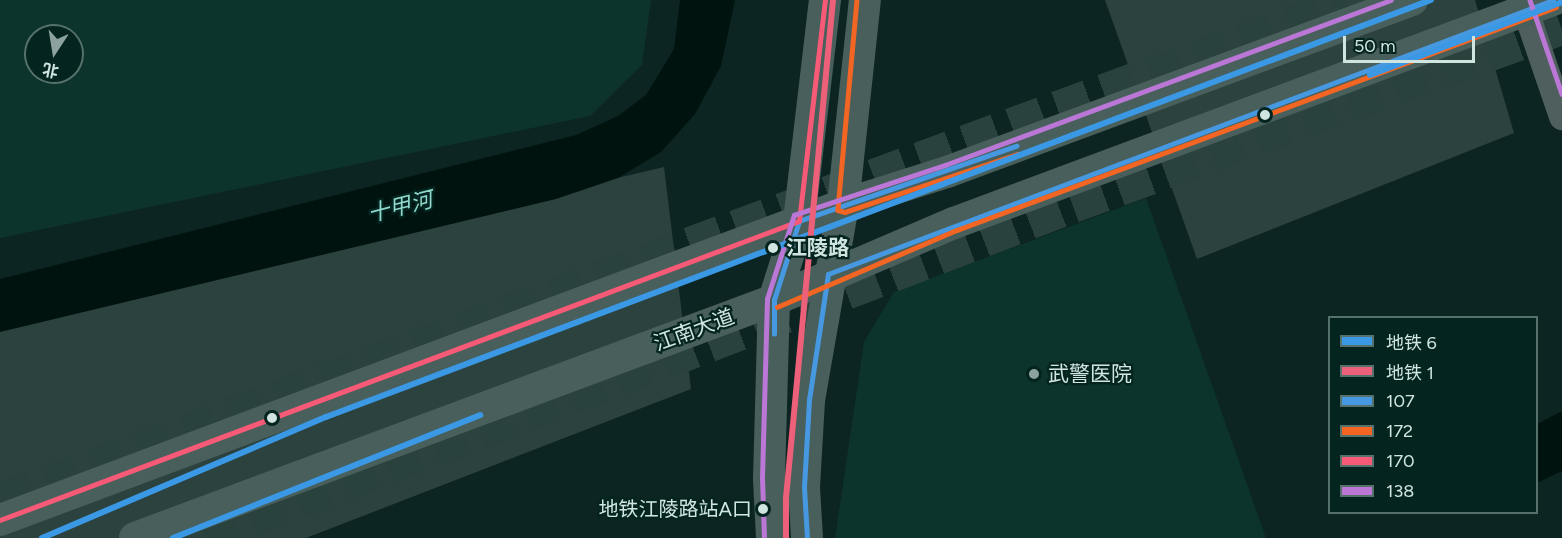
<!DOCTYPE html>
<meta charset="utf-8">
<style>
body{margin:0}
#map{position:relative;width:1562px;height:538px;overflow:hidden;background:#0d2522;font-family:Figtree,"Noto Sans SC",sans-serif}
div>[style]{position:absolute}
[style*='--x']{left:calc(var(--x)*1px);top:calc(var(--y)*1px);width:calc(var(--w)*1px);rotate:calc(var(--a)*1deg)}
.built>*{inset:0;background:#0c332c}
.green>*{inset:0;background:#2c423f}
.water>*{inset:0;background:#01130f}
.highway-tunnel>*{height:33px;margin-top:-16.5px;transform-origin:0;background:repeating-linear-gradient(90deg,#2a423e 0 33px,transparent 0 49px)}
.minor>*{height:26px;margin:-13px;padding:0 13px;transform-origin:13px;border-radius:13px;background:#4f5f5d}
.major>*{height:32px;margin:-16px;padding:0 16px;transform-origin:16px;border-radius:16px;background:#485f5b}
.bus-1>*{height:4.5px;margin:-2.25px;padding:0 2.25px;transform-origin:2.25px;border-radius:2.25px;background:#4699e1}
.bus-2>*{height:4.5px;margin:-2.25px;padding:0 2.25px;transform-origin:2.25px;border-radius:2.25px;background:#f26522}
.bus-3>*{height:4.5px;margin:-2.25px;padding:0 2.25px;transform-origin:2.25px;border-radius:2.25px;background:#f75a77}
.bus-4>*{height:4.5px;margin:-2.25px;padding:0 2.25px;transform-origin:2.25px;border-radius:2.25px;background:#ba77d6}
.metro-1>*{height:6px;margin:-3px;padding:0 3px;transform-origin:3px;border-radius:3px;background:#3a98e4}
.metro-2>*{height:6px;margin:-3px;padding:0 3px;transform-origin:3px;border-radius:3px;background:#ed6079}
.dots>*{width:16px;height:16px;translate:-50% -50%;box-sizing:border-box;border:3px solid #04241f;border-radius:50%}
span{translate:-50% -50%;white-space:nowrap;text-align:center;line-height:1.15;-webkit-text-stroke:4.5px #04241f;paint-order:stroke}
.bus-label{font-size:20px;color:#d0e5e0}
.right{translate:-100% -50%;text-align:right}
.stop-label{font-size:21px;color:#d0e5e0;font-weight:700}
.left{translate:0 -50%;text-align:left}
.street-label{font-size:21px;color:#d0e5e0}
.poi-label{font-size:21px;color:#d0e5e0}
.water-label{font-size:22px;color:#8fdacc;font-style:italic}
.legend{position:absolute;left:1328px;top:316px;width:210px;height:198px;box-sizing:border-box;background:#04241f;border:2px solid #56716c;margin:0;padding:8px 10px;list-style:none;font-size:18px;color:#d0e5e0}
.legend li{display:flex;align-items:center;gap:12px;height:30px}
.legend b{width:30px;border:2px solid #56716c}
.north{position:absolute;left:24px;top:24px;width:60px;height:60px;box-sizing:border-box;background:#04241f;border:2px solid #56716c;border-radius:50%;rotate:192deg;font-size:16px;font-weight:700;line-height:24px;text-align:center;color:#d0e5e0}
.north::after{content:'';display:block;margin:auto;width:21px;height:27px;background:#8ca29e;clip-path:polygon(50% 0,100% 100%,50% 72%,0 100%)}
.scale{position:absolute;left:1343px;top:36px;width:132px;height:27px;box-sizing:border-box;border:3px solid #d0e5e0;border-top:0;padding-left:8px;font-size:18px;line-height:21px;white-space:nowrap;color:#d0e5e0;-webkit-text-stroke:4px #04241f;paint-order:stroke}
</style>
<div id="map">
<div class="built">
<div style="clip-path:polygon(evenodd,0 0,651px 0,642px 65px,590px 116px,0 238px,0 0,36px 36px,72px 36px,72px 72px,36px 72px,36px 36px)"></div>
<div style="clip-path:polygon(1146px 198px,1266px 538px,835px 538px,864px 342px,894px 292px)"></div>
</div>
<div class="green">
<div style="clip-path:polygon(1105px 0,1475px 0,1514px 133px,1197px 259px)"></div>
<div style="clip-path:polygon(664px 167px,691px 389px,306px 538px,0 538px,0 323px)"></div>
</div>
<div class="water">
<div style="clip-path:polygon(680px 0,735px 0,721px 66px,695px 114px,661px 152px,618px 178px,556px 199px,0 332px,0 279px,576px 135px,618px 116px,646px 95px,674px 49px)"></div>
<div style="clip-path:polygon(1562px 411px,1562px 471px,1537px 483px,1537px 424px)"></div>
</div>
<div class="highway-tunnel">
<div style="--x:0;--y:498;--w:1436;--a:-20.29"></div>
<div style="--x:206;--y:538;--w:928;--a:-20.95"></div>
<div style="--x:1073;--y:206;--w:520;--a:-20"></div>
</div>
<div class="minor">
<div style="--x:1522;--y:0;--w:124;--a:71.1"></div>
</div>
<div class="major">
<div style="--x:0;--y:520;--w:900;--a:-20.49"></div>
<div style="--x:843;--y:205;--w:109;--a:-17.6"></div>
<div style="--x:947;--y:172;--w:496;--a:-20.3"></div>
<div style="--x:135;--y:538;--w:682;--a:-20.43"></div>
<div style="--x:774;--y:300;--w:196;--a:-23.2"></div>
<div style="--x:954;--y:223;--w:639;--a:-20.42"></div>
<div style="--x:772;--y:538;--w:60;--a:-92.9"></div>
<div style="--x:769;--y:478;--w:178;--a:-88.4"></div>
<div style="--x:774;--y:300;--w:83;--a:-72.4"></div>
<div style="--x:799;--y:221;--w:223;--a:-83.3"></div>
<div style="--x:807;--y:538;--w:51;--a:-93.4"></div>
<div style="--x:804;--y:487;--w:87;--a:-86.7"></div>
<div style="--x:809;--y:400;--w:198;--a:-80.1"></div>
<div style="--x:843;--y:205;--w:206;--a:-83.9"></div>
</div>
<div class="bus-1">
<div style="--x:774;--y:334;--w:34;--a:-90"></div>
<div style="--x:774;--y:300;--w:83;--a:-72.4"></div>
<div style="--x:799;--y:221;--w:230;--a:-19.1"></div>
<div style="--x:807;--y:538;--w:51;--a:-93.4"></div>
<div style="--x:804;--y:487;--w:87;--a:-86.7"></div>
<div style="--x:809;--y:400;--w:127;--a:-81.4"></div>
<div style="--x:828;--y:274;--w:775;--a:-20.7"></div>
</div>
<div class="bus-2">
<div style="--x:857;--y:0;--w:211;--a:95.2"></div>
<div style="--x:838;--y:210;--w:7;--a:16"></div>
<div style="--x:845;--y:212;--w:182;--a:-18.6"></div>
<div style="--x:777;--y:307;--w:196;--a:-23.2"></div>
<div style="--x:957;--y:230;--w:639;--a:-20.42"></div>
</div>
<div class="bus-3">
<div style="--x:799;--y:221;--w:223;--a:-83.3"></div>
<div style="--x:0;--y:520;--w:853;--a:-20.52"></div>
</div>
<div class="bus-4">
<div style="--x:1530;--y:0;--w:99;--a:71.2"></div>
<div style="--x:764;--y:538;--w:60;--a:-91.9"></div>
<div style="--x:762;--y:478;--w:179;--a:-88.4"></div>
<div style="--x:767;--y:299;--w:88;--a:-72.2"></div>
<div style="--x:794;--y:215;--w:159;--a:-18.3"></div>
<div style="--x:945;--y:165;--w:475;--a:-20.3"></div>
</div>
<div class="metro-1">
<div style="--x:1370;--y:75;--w:205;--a:-20.8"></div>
<div style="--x:42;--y:538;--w:309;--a:-23.1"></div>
<div style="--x:326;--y:417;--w:1181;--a:-20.68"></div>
<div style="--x:173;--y:538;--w:331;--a:-21.8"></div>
</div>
<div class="metro-2">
<div style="--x:786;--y:538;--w:40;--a:-90"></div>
<div style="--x:786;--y:498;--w:500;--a:-84.61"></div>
</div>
<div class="dots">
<div style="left:1265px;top:115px;background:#d0e5e0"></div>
<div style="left:773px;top:248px;background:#d0e5e0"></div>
<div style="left:1034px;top:374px;background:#8ca29e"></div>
<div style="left:272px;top:418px;background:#d0e5e0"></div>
<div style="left:763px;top:509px;background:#d0e5e0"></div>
</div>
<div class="bus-label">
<span class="right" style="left:752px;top:509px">地铁江陵路站A口</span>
</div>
<div class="stop-label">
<span class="left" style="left:786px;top:248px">江陵路</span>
</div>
<div class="street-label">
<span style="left:694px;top:330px;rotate:-20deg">江南大道</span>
</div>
<div class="poi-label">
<span class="left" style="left:1048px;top:374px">武警医院</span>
</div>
<div class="water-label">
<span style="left:400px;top:207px;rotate:-14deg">十甲河</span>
</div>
<ul class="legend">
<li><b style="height:8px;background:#3a98e4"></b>地铁 6</li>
<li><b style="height:8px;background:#ed6079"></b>地铁 1</li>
<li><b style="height:8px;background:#4699e1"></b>107</li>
<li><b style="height:8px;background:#f26522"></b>172</li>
<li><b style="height:8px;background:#f75a77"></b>170</li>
<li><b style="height:8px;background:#ba77d6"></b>138</li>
</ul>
<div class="north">北</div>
<div class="scale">50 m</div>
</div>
